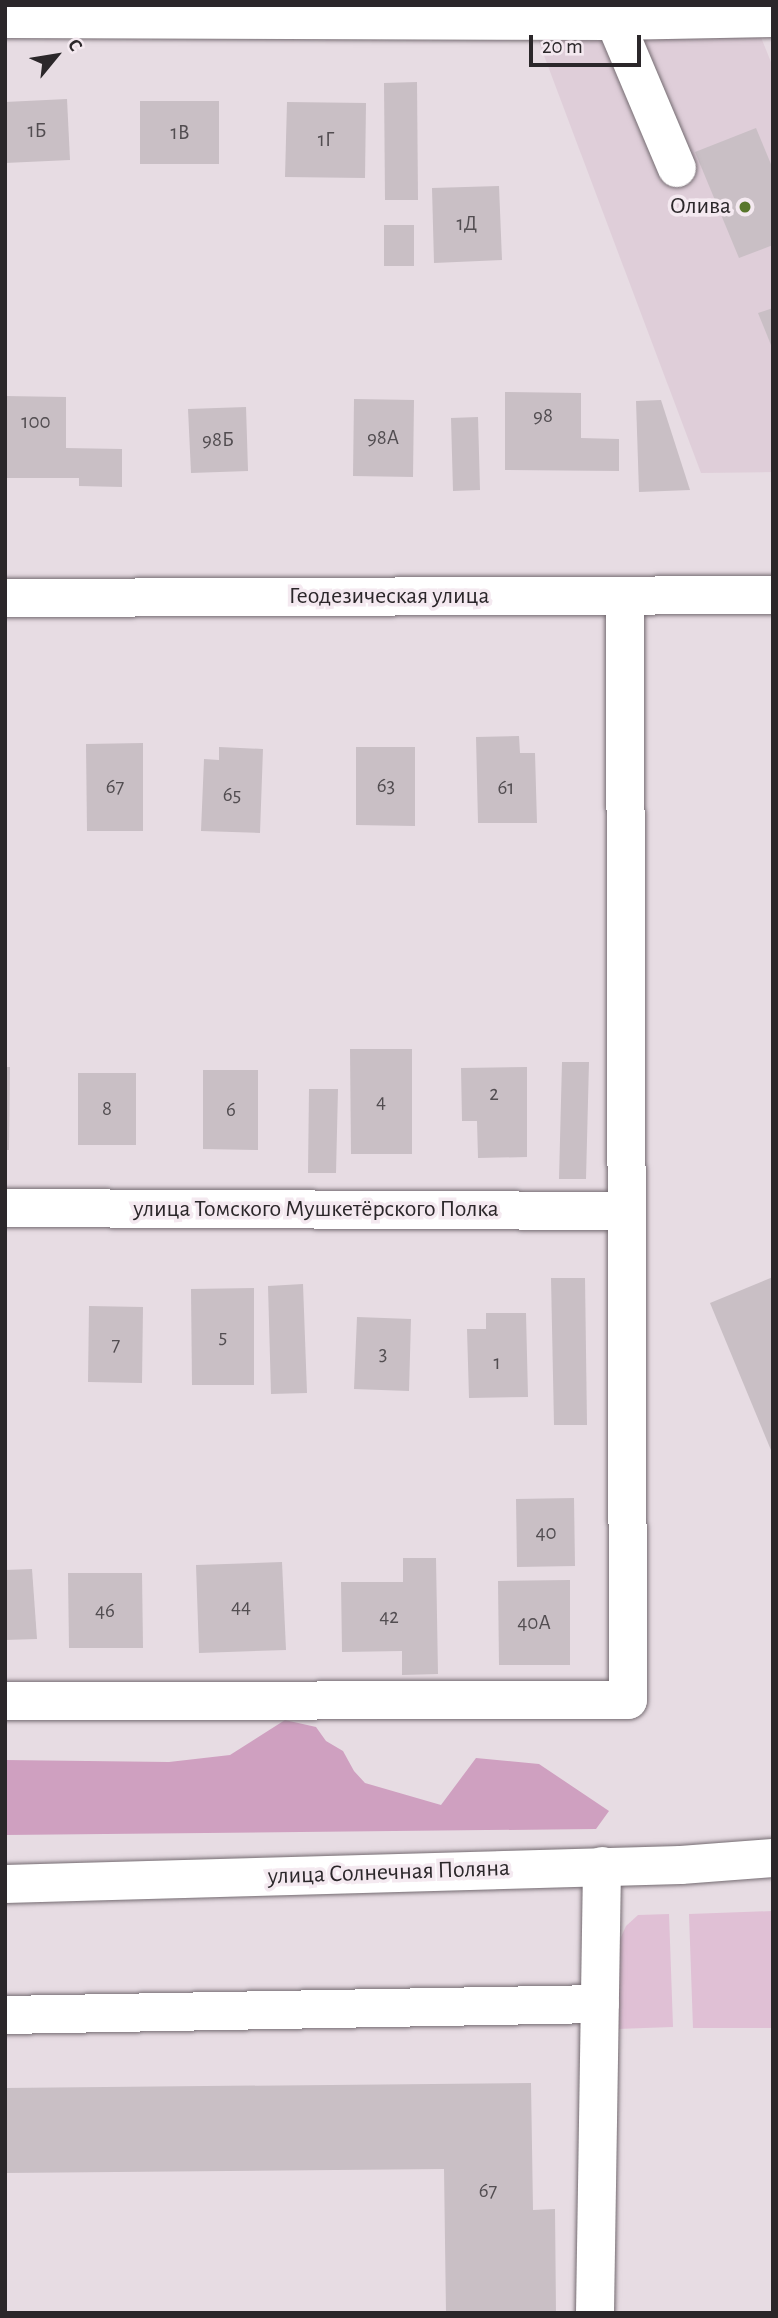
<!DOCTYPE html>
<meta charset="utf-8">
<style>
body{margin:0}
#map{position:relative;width:778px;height:2318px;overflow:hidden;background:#e7dce3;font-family:"Alegreya Sans",sans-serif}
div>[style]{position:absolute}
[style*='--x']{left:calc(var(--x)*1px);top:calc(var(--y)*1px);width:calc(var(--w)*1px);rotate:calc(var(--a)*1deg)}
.built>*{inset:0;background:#dfced9}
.green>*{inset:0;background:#e0c0d5}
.forest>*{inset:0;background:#cfa0c0}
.building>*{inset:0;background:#c9bfc5}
.roads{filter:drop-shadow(0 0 2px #746b71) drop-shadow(0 0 2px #746b71)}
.minor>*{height:38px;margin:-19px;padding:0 19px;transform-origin:19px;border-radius:19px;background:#fff}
.dots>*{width:19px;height:19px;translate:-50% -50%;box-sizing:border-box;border:4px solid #f4e9f0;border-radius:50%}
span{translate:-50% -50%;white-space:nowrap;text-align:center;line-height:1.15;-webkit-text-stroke:7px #f4e9f0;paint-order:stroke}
.number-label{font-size:21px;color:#524d51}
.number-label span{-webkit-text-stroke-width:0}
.poi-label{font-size:24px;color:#2b272a}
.right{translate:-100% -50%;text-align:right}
.street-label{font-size:24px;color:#2b272a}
.frame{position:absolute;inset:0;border:7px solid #2b272a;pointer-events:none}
.north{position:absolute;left:21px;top:21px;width:70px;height:70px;-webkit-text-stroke:5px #f4e9f0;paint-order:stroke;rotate:60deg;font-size:19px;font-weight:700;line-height:28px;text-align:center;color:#2b272a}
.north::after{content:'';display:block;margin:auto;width:24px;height:32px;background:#2b272a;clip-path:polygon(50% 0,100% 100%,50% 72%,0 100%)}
.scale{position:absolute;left:529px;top:35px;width:112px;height:32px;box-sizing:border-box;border:4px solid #2b272a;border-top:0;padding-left:9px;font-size:21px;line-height:24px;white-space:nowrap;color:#2b272a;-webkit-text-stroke:5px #f4e9f0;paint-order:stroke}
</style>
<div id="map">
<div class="built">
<div style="clip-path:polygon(525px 5px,748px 5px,773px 67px,773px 472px,701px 473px)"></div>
</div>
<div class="green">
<div style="clip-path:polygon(773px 1911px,773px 2028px,693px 2028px,689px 1914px)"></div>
<div style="clip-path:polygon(669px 1914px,673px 2027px,617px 2029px,617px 1946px,626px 1926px,638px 1915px)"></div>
</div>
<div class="forest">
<div style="clip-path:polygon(285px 1720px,316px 1727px,326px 1741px,343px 1751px,354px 1771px,365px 1783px,441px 1805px,476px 1758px,539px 1764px,609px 1811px,596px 1829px,5px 1835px,5px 1760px,169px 1762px,230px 1755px)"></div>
</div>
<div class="building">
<div style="clip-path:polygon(417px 82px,418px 200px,385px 200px,384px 83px)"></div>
<div style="clip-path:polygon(67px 99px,70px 160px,5px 163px,5px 102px)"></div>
<div style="clip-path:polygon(140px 101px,219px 101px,219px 164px,140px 164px)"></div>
<div style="clip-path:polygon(287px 102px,366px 103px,365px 178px,285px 177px)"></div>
<div style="clip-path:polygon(756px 128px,773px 169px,773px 245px,739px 258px,695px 152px)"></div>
<div style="clip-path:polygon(499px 186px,502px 260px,434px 263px,432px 188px)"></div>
<div style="clip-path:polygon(384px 225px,414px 225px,414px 266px,384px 266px)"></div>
<div style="clip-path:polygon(773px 308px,773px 350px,758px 313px)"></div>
<div style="clip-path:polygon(505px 392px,581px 393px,581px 438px,619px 439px,619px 471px,505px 470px)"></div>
<div style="clip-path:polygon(5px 396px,66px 397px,66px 448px,122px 449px,122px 487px,79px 486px,79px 478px,5px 478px)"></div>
<div style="clip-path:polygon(354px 399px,414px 400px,413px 477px,353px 476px)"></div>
<div style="clip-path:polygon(661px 400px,690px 490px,639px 492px,636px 401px)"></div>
<div style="clip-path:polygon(246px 407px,248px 471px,191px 473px,188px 409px)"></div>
<div style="clip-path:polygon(478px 417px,480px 490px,453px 491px,451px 418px)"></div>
<div style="clip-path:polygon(519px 736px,520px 753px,535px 753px,537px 823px,478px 823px,476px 737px)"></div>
<div style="clip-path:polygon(143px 743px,143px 831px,87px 831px,86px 744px)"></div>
<div style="clip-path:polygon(219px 747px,263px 749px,260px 833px,201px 831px,204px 759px,219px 760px)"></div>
<div style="clip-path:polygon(356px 747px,415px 747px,415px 826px,356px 825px)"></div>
<div style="clip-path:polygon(350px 1049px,412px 1049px,412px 1154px,351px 1154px)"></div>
<div style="clip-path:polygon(562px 1062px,589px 1062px,586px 1179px,559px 1179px)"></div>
<div style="clip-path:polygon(5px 1067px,10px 1067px,9px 1150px,5px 1150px)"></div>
<div style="clip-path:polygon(527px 1067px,527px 1157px,478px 1158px,477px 1121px,462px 1121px,461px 1068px)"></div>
<div style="clip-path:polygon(203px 1070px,258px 1070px,258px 1150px,203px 1149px)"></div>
<div style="clip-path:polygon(78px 1073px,136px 1073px,136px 1145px,78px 1145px)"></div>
<div style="clip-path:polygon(309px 1089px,338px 1089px,336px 1173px,308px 1173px)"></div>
<div style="clip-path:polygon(773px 1277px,773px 1455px,710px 1303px)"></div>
<div style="clip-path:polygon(551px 1278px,585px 1278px,587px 1425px,554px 1425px)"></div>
<div style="clip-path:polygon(303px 1284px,307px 1393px,271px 1394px,268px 1286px)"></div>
<div style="clip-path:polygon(254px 1288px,254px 1385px,192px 1385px,191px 1289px)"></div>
<div style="clip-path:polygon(89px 1306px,143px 1307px,142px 1383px,88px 1382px)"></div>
<div style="clip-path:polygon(486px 1313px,526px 1313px,528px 1397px,469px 1398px,467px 1329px,486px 1329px)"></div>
<div style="clip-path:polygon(357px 1317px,411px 1319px,409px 1391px,354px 1389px)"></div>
<div style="clip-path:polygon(574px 1498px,575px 1566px,517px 1567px,516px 1499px)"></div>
<div style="clip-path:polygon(403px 1558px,436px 1558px,438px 1674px,402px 1675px,402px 1651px,342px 1652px,341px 1582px,403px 1582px)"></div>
<div style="clip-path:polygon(282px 1562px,286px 1650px,199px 1653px,196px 1565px)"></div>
<div style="clip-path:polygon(32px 1569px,37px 1639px,5px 1640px,5px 1570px)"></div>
<div style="clip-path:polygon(68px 1573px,142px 1573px,143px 1648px,69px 1648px)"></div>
<div style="clip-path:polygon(570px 1580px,570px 1665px,499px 1665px,498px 1581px)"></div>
<div style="clip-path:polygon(531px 2083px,533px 2210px,555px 2209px,556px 2313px,446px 2313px,444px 2169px,5px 2173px,5px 2088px)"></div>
</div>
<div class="roads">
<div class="minor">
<div style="--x:608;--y:5;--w:177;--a:67.1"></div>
<div style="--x:5;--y:19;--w:609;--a:0.19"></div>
<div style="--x:614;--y:21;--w:159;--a:-1.1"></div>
<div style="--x:5;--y:598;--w:768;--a:-0.22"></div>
<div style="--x:5;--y:1208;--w:621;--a:0.28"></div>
<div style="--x:5;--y:1701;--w:623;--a:-0.09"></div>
<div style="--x:628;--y:1700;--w:1104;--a:-90.16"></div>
<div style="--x:5;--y:1884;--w:676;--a:-1.61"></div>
<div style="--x:681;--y:1865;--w:92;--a:-4.4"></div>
<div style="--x:5;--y:2015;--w:595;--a:-1.06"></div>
<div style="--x:595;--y:2313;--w:447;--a:-89.1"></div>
</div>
</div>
<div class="dots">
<div style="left:745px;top:207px;background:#58762b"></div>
</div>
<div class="number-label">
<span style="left:37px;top:131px">1Б</span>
<span style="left:180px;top:133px">1В</span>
<span style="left:326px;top:140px">1Г</span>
<span style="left:467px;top:224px">1Д</span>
<span style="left:543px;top:416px">98</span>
<span style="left:36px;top:422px">100</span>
<span style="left:383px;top:438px">98А</span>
<span style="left:218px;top:440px">98Б</span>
<span style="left:386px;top:786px">63</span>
<span style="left:115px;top:787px">67</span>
<span style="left:506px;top:788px">61</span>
<span style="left:232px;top:795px">65</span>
<span style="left:494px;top:1094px">2</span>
<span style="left:381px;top:1102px">4</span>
<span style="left:107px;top:1109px">8</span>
<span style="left:231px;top:1110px">6</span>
<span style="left:223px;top:1337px">5</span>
<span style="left:116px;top:1345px">7</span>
<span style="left:383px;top:1354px">3</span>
<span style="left:497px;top:1363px">1</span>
<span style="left:546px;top:1533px">40</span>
<span style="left:241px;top:1607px">44</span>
<span style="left:105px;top:1611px">46</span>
<span style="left:389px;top:1617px">42</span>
<span style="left:534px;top:1623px">40А</span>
<span style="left:488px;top:2191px">67</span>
</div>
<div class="poi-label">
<span class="right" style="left:731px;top:207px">Олива</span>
</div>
<div class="street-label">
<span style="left:389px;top:597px">Геодезическая улица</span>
<span style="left:316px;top:1210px">улица Томского Мушкетёрского Полка</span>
<span style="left:389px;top:1873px;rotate:-2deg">улица Солнечная Поляна</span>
</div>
<div class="frame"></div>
<div class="north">С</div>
<div class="scale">20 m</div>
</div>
